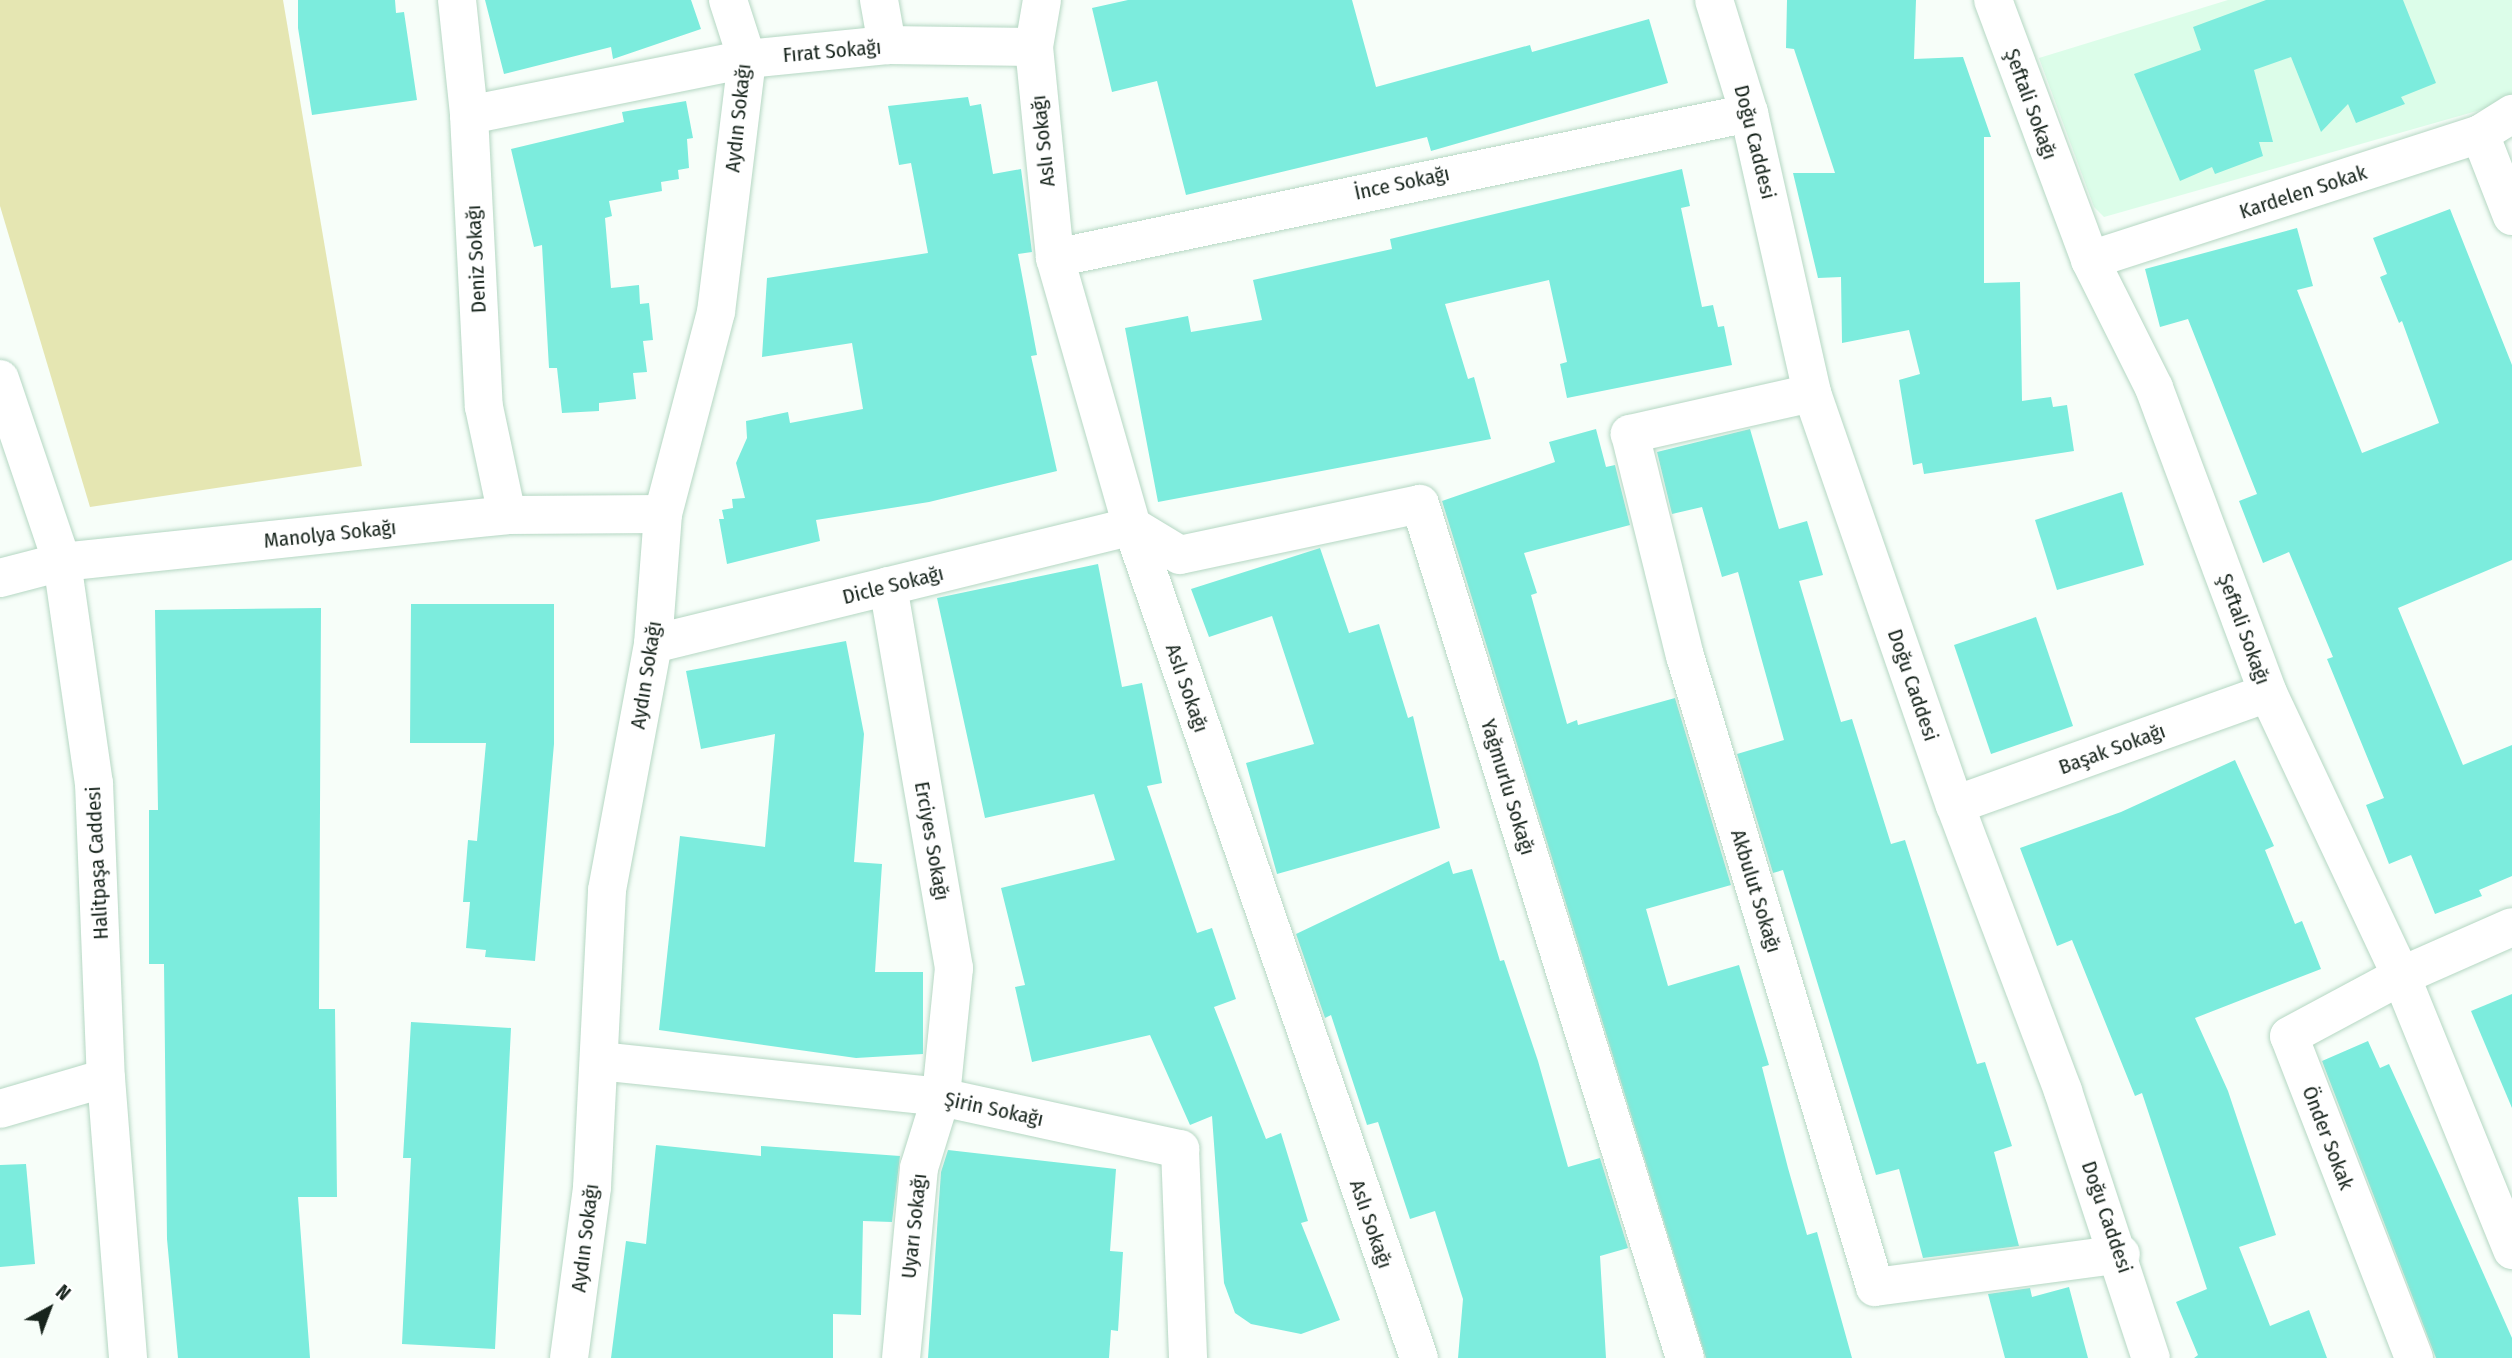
<!DOCTYPE html>
<meta charset="utf-8">
<style>
body{margin:0}
#map{position:relative;width:2512px;height:1358px;overflow:hidden;background:#f7fef9;font-family:"Fira Sans Condensed",sans-serif}
div>[style]{position:absolute}
[style*='--x']{left:calc(var(--x)*1px);top:calc(var(--y)*1px);width:calc(var(--w)*1px);rotate:calc(var(--a)*1deg)}
.built>*{inset:0;background:#dcfde9}
.green>*{inset:0;background:#e5e6b2}
.building>*{inset:0;background:#7cecdd}
.roads{filter:drop-shadow(0 0 2px #b5d7c3) drop-shadow(0 0 2px #b5d7c3)}
.minor>*{height:38px;margin:-19px;padding:0 19px;transform-origin:19px;border-radius:19px;background:#fff}
.tertiary>*{height:38px;margin:-19px;padding:0 19px;transform-origin:19px;border-radius:19px;background:#fff}
span{translate:-50% -50%;white-space:nowrap;text-align:center;line-height:1.15;-webkit-text-stroke:5px #fff;paint-order:stroke}
.street-label{font-size:21px;color:#17241c}
.north{position:absolute;left:14px;top:1274px;width:70px;height:70px;-webkit-text-stroke:5px #fff;paint-order:stroke;rotate:41deg;font-size:19px;font-weight:700;line-height:28px;text-align:center;color:#17241c}
.north::after{content:'';display:block;margin:auto;width:24px;height:32px;background:#17241c;clip-path:polygon(50% 0,100% 100%,50% 72%,0 100%)}
</style>
<div id="map">
<div class="built">
<div style="clip-path:polygon(2228px 0,2512px 0,2512px 101px,2104px 217px,2094px 207px,2039px 58px)"></div>
</div>
<div class="green">
<div style="clip-path:polygon(0 0,283px 0,362px 466px,90px 507px,0 206px)"></div>
</div>
<div class="building">
<div style="clip-path:polygon(298px 0,395px 0,396px 13px,404px 12px,417px 100px,312px 115px,298px 28px)"></div>
<div style="clip-path:polygon(485px 0,691px 0,701px 29px,613px 59px,611px 47px,504px 74px)"></div>
<div style="clip-path:polygon(1128px 0,1352px 0,1376px 87px,1530px 45px,1532px 52px,1649px 19px,1668px 83px,1431px 151px,1427px 137px,1186px 195px,1157px 81px,1112px 92px,1092px 8px)"></div>
<div style="clip-path:polygon(1787px 0,1916px 0,1914px 59px,1963px 57px,1991px 137px,1984px 137px,1984px 283px,2020px 282px,2022px 401px,2051px 397px,2053px 407px,2067px 405px,2074px 451px,1924px 474px,1922px 463px,1913px 465px,1899px 380px,1920px 374px,1909px 330px,1842px 343px,1841px 277px,1818px 278px,1793px 173px,1835px 173px,1794px 49px,1786px 48px)"></div>
<div style="clip-path:polygon(2266px 0,2403px 0,2436px 83px,2401px 97px,2405px 104px,2356px 123px,2348px 104px,2321px 132px,2291px 57px,2254px 70px,2273px 142px,2259px 142px,2263px 156px,2215px 174px,2212px 167px,2180px 181px,2134px 74px,2201px 50px,2193px 27px)"></div>
<div style="clip-path:polygon(968px 97px,970px 106px,981px 104px,993px 174px,1021px 169px,1032px 252px,1018px 254px,1037px 355px,1031px 356px,1057px 471px,929px 502px,816px 520px,820px 541px,727px 564px,719px 519px,724px 519px,722px 510px,733px 508px,732px 499px,745px 498px,736px 463px,747px 438px,746px 421px,788px 412px,790px 423px,863px 409px,852px 343px,762px 357px,767px 278px,928px 253px,911px 163px,899px 165px,888px 106px)"></div>
<div style="clip-path:polygon(686px 101px,693px 138px,687px 139px,689px 168px,678px 170px,679px 179px,661px 182px,662px 191px,609px 201px,612px 216px,605px 218px,611px 288px,639px 285px,640px 304px,649px 303px,653px 340px,643px 341px,647px 372px,633px 373px,636px 399px,599px 403px,599px 411px,562px 413px,557px 368px,549px 368px,542px 245px,534px 247px,511px 149px,624px 122px,622px 112px)"></div>
<div style="clip-path:polygon(1682px 169px,1690px 206px,1681px 208px,1702px 307px,1713px 305px,1718px 327px,1724px 326px,1732px 365px,1567px 398px,1560px 364px,1567px 362px,1549px 280px,1445px 304px,1468px 379px,1474px 377px,1491px 439px,1158px 502px,1125px 328px,1188px 316px,1191px 332px,1262px 320px,1253px 280px,1392px 249px,1390px 239px)"></div>
<div style="clip-path:polygon(2450px 209px,2512px 365px,2512px 560px,2398px 608px,2463px 765px,2512px 745px,2512px 876px,2479px 890px,2482px 896px,2435px 914px,2411px 855px,2389px 864px,2366px 805px,2384px 798px,2327px 659px,2333px 657px,2289px 552px,2263px 563px,2239px 501px,2257px 494px,2188px 319px,2160px 327px,2145px 269px,2297px 228px,2313px 286px,2297px 290px,2362px 453px,2439px 423px,2402px 321px,2399px 323px,2380px 277px,2387px 274px,2373px 238px)"></div>
<div style="clip-path:polygon(1596px 429px,1606px 467px,1615px 465px,1630px 525px,1524px 553px,1537px 593px,1531px 595px,1567px 724px,1577px 720px,1578px 725px,1675px 698px,1731px 885px,1646px 909px,1668px 986px,1739px 965px,1769px 1065px,1762px 1067px,1788px 1168px,1807px 1235px,1817px 1232px,1852px 1358px,1706px 1358px,1442px 501px,1555px 462px,1549px 442px)"></div>
<div style="clip-path:polygon(1750px 429px,1779px 529px,1807px 521px,1823px 575px,1799px 581px,1841px 722px,1852px 719px,1891px 844px,1905px 840px,1977px 1064px,1985px 1062px,2012px 1146px,1994px 1152px,2019px 1246px,1923px 1258px,1899px 1169px,1876px 1175px,1783px 870px,1773px 873px,1737px 754px,1784px 740px,1759px 650px,1738px 572px,1722px 577px,1702px 507px,1672px 514px,1657px 452px)"></div>
<div style="clip-path:polygon(2122px 492px,2144px 565px,2057px 590px,2035px 520px)"></div>
<div style="clip-path:polygon(1320px 548px,1349px 633px,1379px 624px,1408px 718px,1413px 716px,1440px 828px,1277px 874px,1246px 763px,1314px 744px,1272px 616px,1209px 637px,1191px 589px)"></div>
<div style="clip-path:polygon(1098px 564px,1122px 687px,1142px 683px,1162px 783px,1147px 786px,1197px 933px,1212px 928px,1236px 999px,1214px 1007px,1266px 1139px,1281px 1133px,1308px 1221px,1301px 1223px,1340px 1320px,1301px 1334px,1251px 1324px,1235px 1313px,1224px 1283px,1212px 1116px,1190px 1125px,1150px 1035px,1032px 1062px,1015px 987px,1025px 985px,1001px 888px,1115px 860px,1094px 794px,985px 818px,937px 598px)"></div>
<div style="clip-path:polygon(411px 604px,554px 604px,554px 744px,535px 961px,485px 957px,486px 950px,466px 948px,470px 902px,463px 902px,468px 840px,477px 841px,486px 743px,410px 743px)"></div>
<div style="clip-path:polygon(321px 608px,319px 1009px,335px 1009px,337px 1197px,298px 1197px,310px 1358px,178px 1358px,167px 1239px,164px 964px,149px 964px,149px 810px,158px 810px,155px 610px)"></div>
<div style="clip-path:polygon(2036px 617px,2073px 726px,1991px 754px,1954px 645px)"></div>
<div style="clip-path:polygon(846px 641px,864px 734px,854px 862px,882px 864px,875px 972px,923px 972px,923px 1054px,856px 1058px,659px 1030px,680px 836px,765px 847px,775px 734px,701px 749px,686px 671px)"></div>
<div style="clip-path:polygon(2235px 760px,2274px 846px,2265px 850px,2295px 924px,2302px 921px,2321px 969px,2195px 1018px,2228px 1091px,2276px 1235px,2239px 1247px,2270px 1326px,2309px 1310px,2327px 1358px,2194px 1358px,2198px 1355px,2176px 1302px,2207px 1289px,2142px 1093px,2135px 1096px,2072px 940px,2057px 946px,2020px 848px,2121px 812px)"></div>
<div style="clip-path:polygon(1449px 861px,1453px 874px,1472px 869px,1500px 961px,1504px 960px,1538px 1061px,1568px 1167px,1600px 1158px,1628px 1248px,1600px 1256px,1606px 1358px,1458px 1358px,1463px 1299px,1435px 1211px,1410px 1219px,1378px 1122px,1367px 1125px,1331px 1015px,1325px 1018px,1296px 934px)"></div>
<div style="clip-path:polygon(2512px 994px,2512px 1108px,2471px 1011px)"></div>
<div style="clip-path:polygon(411px 1022px,511px 1028px,495px 1349px,402px 1344px,411px 1158px,403px 1158px)"></div>
<div style="clip-path:polygon(2368px 1041px,2380px 1068px,2389px 1064px,2441px 1178px,2512px 1338px,2512px 1358px,2436px 1358px,2322px 1061px)"></div>
<div style="clip-path:polygon(656px 1145px,761px 1156px,761px 1146px,900px 1156px,892px 1222px,863px 1221px,861px 1315px,833px 1314px,833px 1358px,611px 1358px,626px 1241px,646px 1244px)"></div>
<div style="clip-path:polygon(948px 1150px,1116px 1169px,1110px 1251px,1123px 1252px,1118px 1331px,1111px 1330px,1109px 1358px,928px 1358px,941px 1172px)"></div>
<div style="clip-path:polygon(26px 1164px,35px 1264px,0 1267px,0 1165px)"></div>
<div style="clip-path:polygon(2069px 1287px,2088px 1358px,2005px 1358px,1988px 1294px,2030px 1288px,2032px 1297px)"></div>
</div>
<div class="roads">
<div class="minor">
<div style="--x:457;--y:0;--w:116;--a:84"></div>
<div style="--x:469;--y:115;--w:292;--a:87.1"></div>
<div style="--x:484;--y:407;--w:110;--a:78"></div>
<div style="--x:879;--y:0;--w:46;--a:79.9"></div>
<div style="--x:1042;--y:0;--w:48;--a:99.7"></div>
<div style="--x:1034;--y:47;--w:212;--a:84.3"></div>
<div style="--x:1055;--y:258;--w:279;--a:74"></div>
<div style="--x:1132;--y:526;--w:880;--a:70.97"></div>
<div style="--x:1993;--y:0;--w:278;--a:69.5"></div>
<div style="--x:2090;--y:260;--w:143;--a:63.4"></div>
<div style="--x:2154;--y:388;--w:326;--a:69.5"></div>
<div style="--x:2268;--y:693;--w:313;--a:64.8"></div>
<div style="--x:2401;--y:976;--w:296;--a:67.9"></div>
<div style="--x:469;--y:115;--w:284;--a:-11.4"></div>
<div style="--x:747;--y:59;--w:141;--a:-5.7"></div>
<div style="--x:887;--y:45;--w:147;--a:0.8"></div>
<div style="--x:2480;--y:134;--w:88;--a:68.7"></div>
<div style="--x:1055;--y:258;--w:709;--a:-11.8"></div>
<div style="--x:2090;--y:260;--w:410;--a:-17.9"></div>
<div style="--x:2480;--y:134;--w:38;--a:-32"></div>
<div style="--x:1812;--y:393;--w:187;--a:167.3"></div>
<div style="--x:1630;--y:434;--w:229;--a:76.1"></div>
<div style="--x:1685;--y:656;--w:659;--a:73.24"></div>
<div style="--x:1875;--y:1287;--w:248;--a:-7.6"></div>
<div style="--x:0;--y:578;--w:64;--a:-14.5"></div>
<div style="--x:62;--y:562;--w:447;--a:-6"></div>
<div style="--x:507;--y:515;--w:156;--a:-0.4"></div>
<div style="--x:888;--y:586;--w:388;--a:80.2"></div>
<div style="--x:954;--y:968;--w:130;--a:95.8"></div>
<div style="--x:941;--y:1097;--w:74;--a:107.2"></div>
<div style="--x:919;--y:1168;--w:191;--a:95.4"></div>
<div style="--x:653;--y:644;--w:493;--a:-13.8"></div>
<div style="--x:1132;--y:526;--w:56;--a:31.1"></div>
<div style="--x:1180;--y:555;--w:245;--a:-12"></div>
<div style="--x:1420;--y:504;--w:894;--a:72.76"></div>
<div style="--x:1955;--y:805;--w:332;--a:-19.7"></div>
<div style="--x:599;--y:1061;--w:344;--a:6"></div>
<div style="--x:941;--y:1097;--w:245;--a:12.3"></div>
<div style="--x:1180;--y:1149;--w:209;--a:87.8"></div>
<div style="--x:0;--y:1109;--w:110;--a:-16.3"></div>
<div style="--x:569;--y:1358;--w:173;--a:-82.3"></div>
<div style="--x:592;--y:1187;--w:297;--a:-87.1"></div>
<div style="--x:607;--y:890;--w:250;--a:-79.4"></div>
<div style="--x:653;--y:644;--w:130;--a:-85.6"></div>
<div style="--x:663;--y:514;--w:209;--a:-75.3"></div>
<div style="--x:716;--y:312;--w:255;--a:-83"></div>
<div style="--x:747;--y:59;--w:62;--a:-107.9"></div>
<div style="--x:2414;--y:1358;--w:345;--a:-111.2"></div>
<div style="--x:2289;--y:1036;--w:127;--a:-28.2"></div>
<div style="--x:2401;--y:976;--w:121;--a:-23.8"></div>
</div>
<div class="tertiary">
<div style="--x:1714;--y:0;--w:118;--a:72.8"></div>
<div style="--x:1749;--y:113;--w:287;--a:77.3"></div>
<div style="--x:1812;--y:393;--w:436;--a:70.9"></div>
<div style="--x:1955;--y:805;--w:306;--a:69.3"></div>
<div style="--x:2063;--y:1091;--w:281;--a:71.8"></div>
<div style="--x:0;--y:379;--w:193;--a:71.3"></div>
<div style="--x:62;--y:562;--w:223;--a:81.8"></div>
<div style="--x:94;--y:783;--w:295;--a:87.7"></div>
<div style="--x:106;--y:1078;--w:281;--a:85.5"></div>
</div>
</div>
<div class="street-label">
<span style="left:832px;top:51px;rotate:-5deg">Fırat Sokağı</span>
<span style="left:2031px;top:104px;rotate:70deg">Şeftali Sokağı</span>
<span style="left:738px;top:118px;rotate:-84deg">Aydın Sokağı</span>
<span style="left:1043px;top:141px;rotate:-96deg">Aslı Sokağı</span>
<span style="left:1755px;top:142px;rotate:76deg">Doğu Caddesi</span>
<span style="left:1402px;top:183px;rotate:-12deg">İnce Sokağı</span>
<span style="left:2303px;top:192px;rotate:-18deg">Kardelen Sokak</span>
<span style="left:476px;top:259px;rotate:-93deg">Deniz Sokağı</span>
<span style="left:330px;top:534px;rotate:-6deg">Manolya Sokağı</span>
<span style="left:893px;top:585px;rotate:-14deg">Dicle Sokağı</span>
<span style="left:2244px;top:629px;rotate:70deg">Şeftali Sokağı</span>
<span style="left:646px;top:675px;rotate:-81deg">Aydın Sokağı</span>
<span style="left:1913px;top:685px;rotate:71deg">Doğu Caddesi</span>
<span style="left:1187px;top:688px;rotate:71deg">Aslı Sokağı</span>
<span style="left:2112px;top:749px;rotate:-20deg">Başak Sokağı</span>
<span style="left:1508px;top:787px;rotate:73deg">Yağmurlu Sokağı</span>
<span style="left:932px;top:841px;rotate:80deg">Erciyes Sokağı</span>
<span style="left:97px;top:863px;rotate:-93deg">Halitpaşa Caddesi</span>
<span style="left:1756px;top:891px;rotate:73deg">Akbulut Sokağı</span>
<span style="left:994px;top:1109px;rotate:12deg">Şirin Sokağı</span>
<span style="left:2328px;top:1138px;rotate:69deg">Önder Sokak</span>
<span style="left:2107px;top:1217px;rotate:71deg">Doğu Caddesi</span>
<span style="left:1371px;top:1224px;rotate:71deg">Aslı Sokağı</span>
<span style="left:914px;top:1226px;rotate:-84deg">Uyarı Sokağı</span>
<span style="left:585px;top:1238px;rotate:-83deg">Aydın Sokağı</span>
</div>
<div class="north">N</div>
</div>
